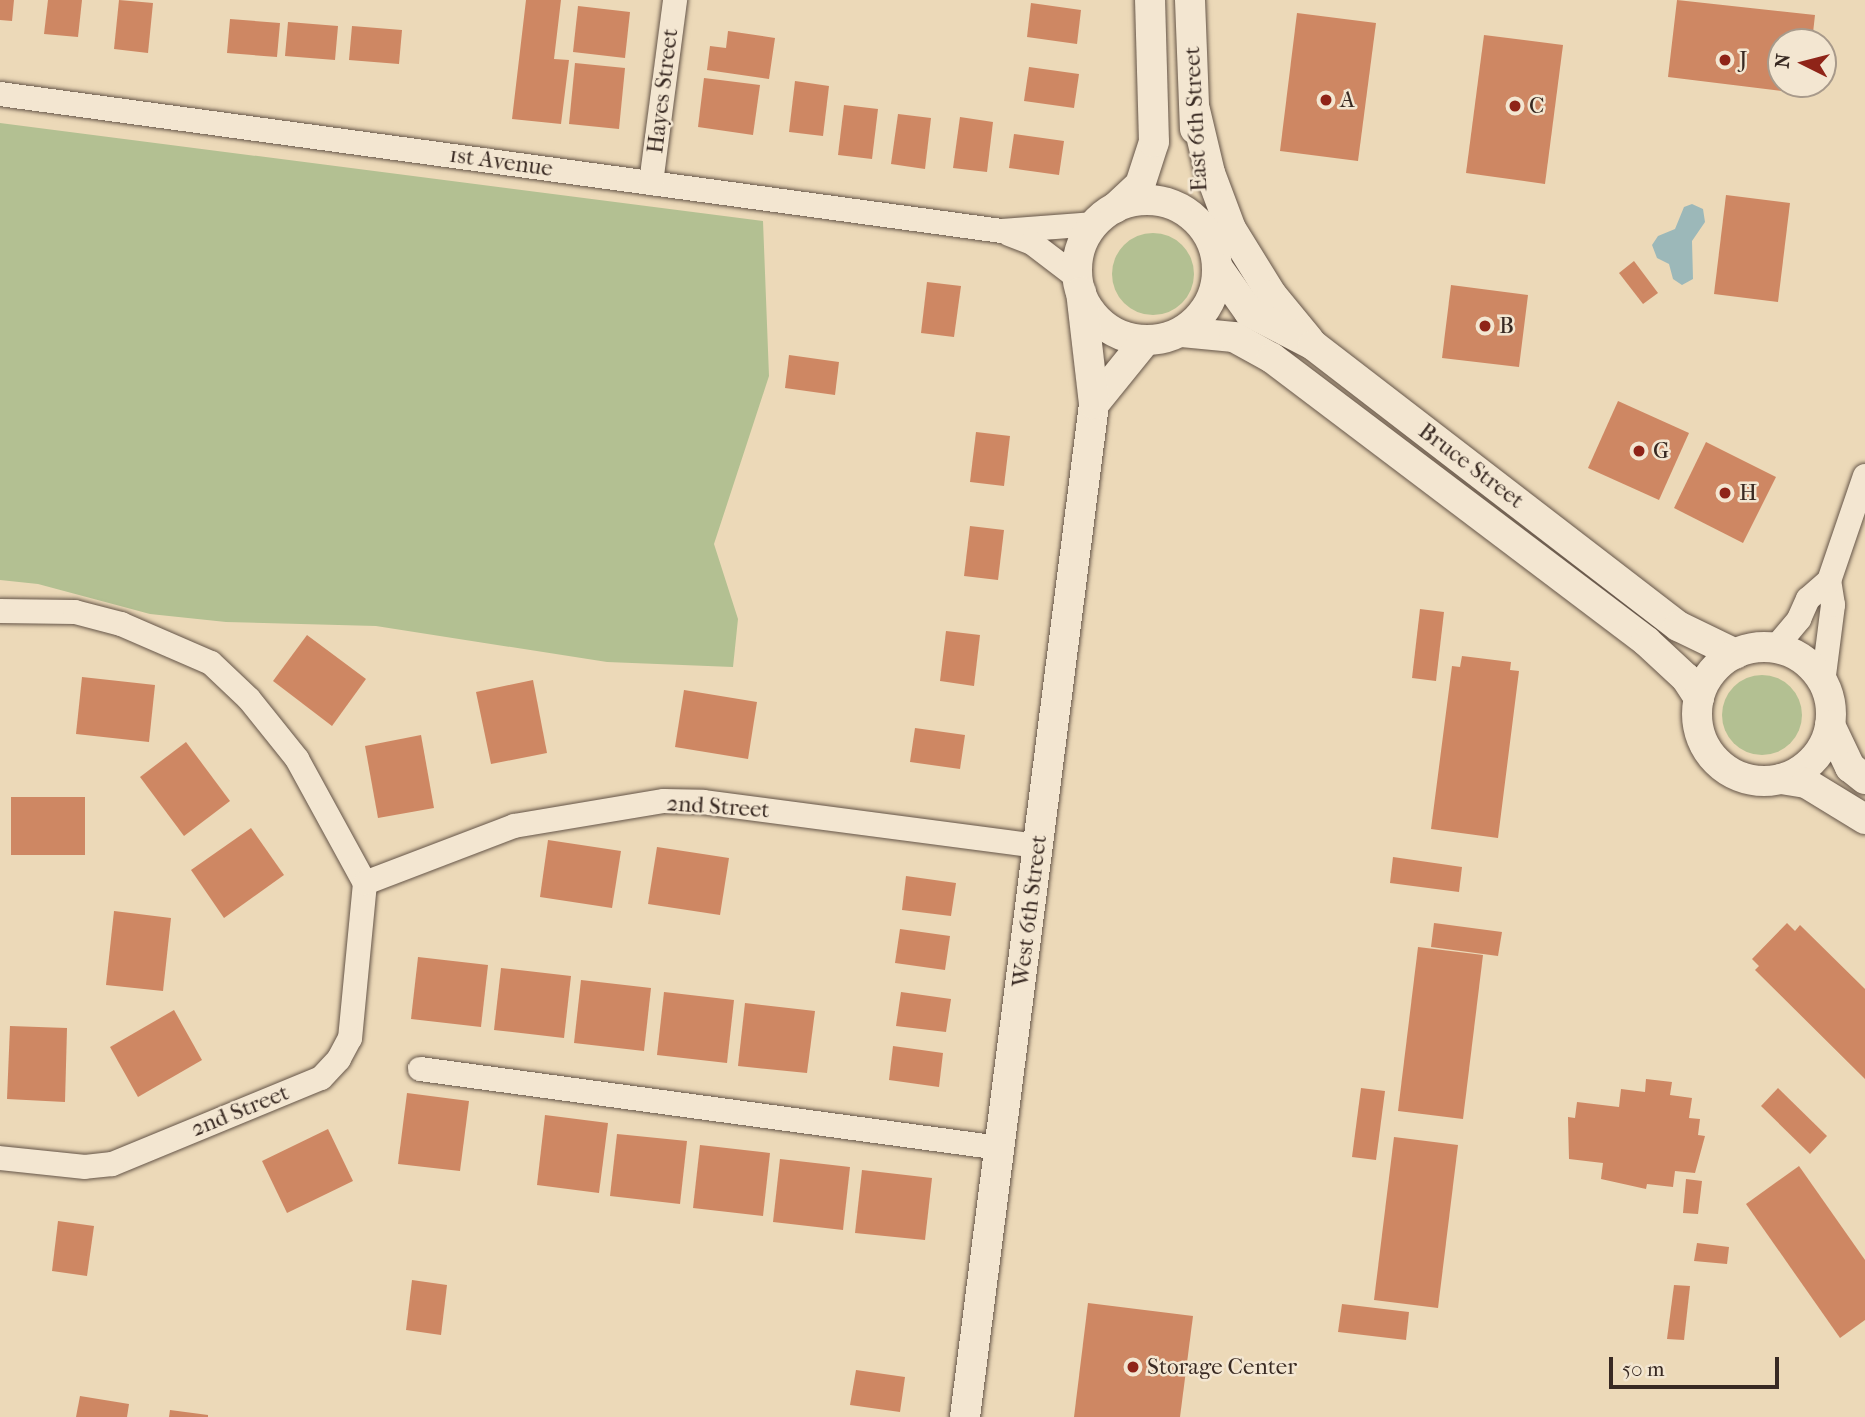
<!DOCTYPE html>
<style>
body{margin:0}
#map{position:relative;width:1865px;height:1417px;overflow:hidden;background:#ecd9b8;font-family:"IM FELL French Canon",serif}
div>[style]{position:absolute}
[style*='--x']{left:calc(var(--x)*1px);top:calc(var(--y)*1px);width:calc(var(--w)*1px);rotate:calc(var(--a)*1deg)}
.green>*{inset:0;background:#b3c092}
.round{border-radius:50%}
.water>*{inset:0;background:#9cb8b9}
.building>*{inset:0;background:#ce8763}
.roads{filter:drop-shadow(0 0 2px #655548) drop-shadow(0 0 2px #655548)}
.minor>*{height:24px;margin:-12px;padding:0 12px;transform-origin:12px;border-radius:12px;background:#f3e6d1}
.tertiary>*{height:30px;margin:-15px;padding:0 15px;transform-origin:15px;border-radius:15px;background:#f3e6d1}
.tertiary>.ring{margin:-15px;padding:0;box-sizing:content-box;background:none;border:30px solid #f3e6d1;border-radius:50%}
.dots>*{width:19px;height:19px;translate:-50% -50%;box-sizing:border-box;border:4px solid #f3e6d1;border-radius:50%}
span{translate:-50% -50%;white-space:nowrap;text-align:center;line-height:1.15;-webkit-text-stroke:5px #f3e6d1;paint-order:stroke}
.poi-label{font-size:23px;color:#382922}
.left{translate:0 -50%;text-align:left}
.street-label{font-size:23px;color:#382922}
.north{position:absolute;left:1767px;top:28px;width:70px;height:70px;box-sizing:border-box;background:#f3e6d1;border:2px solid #a89a8b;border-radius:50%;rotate:276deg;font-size:19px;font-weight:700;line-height:28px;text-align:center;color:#382922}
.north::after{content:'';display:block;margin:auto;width:24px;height:32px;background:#8f2418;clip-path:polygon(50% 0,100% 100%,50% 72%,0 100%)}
.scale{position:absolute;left:1609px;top:1357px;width:170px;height:32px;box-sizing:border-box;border:4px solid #382922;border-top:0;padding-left:9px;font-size:21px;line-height:24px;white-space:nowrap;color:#382922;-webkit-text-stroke:5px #f3e6d1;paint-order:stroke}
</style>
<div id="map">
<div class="green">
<div style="clip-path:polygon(0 123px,763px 221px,769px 376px,714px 544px,738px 619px,733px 667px,607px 662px,376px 626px,226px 622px,150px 614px,38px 584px,0 580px)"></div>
<div class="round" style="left:1112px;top:233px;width:82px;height:82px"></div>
<div class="round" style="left:1722px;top:675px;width:80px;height:80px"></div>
</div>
<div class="water">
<div style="clip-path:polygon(1692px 204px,1703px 209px,1705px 222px,1692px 241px,1693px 279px,1682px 285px,1673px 279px,1669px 264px,1657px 258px,1652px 245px,1658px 236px,1675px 229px,1684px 207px)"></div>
</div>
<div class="building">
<div style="clip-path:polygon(0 0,14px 0,12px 21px,0 20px)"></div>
<div style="clip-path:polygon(48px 0,82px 0,78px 37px,44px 34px)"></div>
<div style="clip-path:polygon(119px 0,153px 3px,148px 53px,114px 49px)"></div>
<div style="clip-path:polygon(526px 0,561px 0,554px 59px,569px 60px,561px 124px,512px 119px)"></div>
<div style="clip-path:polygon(1677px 0,1815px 15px,1812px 42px,1781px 42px,1781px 84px,1807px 84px,1806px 94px,1668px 77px)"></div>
<div style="clip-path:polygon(1031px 3px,1081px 10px,1077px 44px,1027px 37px)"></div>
<div style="clip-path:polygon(578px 6px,630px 12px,625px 58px,573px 52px)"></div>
<div style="clip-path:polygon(1297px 13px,1376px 23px,1358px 161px,1280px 151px)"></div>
<div style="clip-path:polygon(230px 19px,280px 23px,277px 57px,227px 53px)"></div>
<div style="clip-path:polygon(288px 22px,338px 26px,335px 60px,285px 56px)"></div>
<div style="clip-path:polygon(352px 26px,402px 30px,399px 64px,349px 60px)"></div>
<div style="clip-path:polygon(728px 31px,775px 38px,769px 79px,707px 70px,710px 46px,726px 48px)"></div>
<div style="clip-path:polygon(1484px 35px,1563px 45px,1545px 184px,1466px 173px)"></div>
<div style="clip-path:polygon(575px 63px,625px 68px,619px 129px,569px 124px)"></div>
<div style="clip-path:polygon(1029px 67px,1079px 74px,1074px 108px,1024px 101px)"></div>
<div style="clip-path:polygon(704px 78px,760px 85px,753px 135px,698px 127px)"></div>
<div style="clip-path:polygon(795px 81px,829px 86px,823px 136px,789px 132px)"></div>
<div style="clip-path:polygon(844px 105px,878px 109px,872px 159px,838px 155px)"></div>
<div style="clip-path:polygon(898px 114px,931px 118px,925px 169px,891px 164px)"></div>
<div style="clip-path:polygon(960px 117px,993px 122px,987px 172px,953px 168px)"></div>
<div style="clip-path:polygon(1014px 134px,1064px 141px,1059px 175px,1009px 168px)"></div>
<div style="clip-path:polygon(1726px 195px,1790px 203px,1778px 302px,1714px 294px)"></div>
<div style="clip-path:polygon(1634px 261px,1658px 293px,1643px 304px,1619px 273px)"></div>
<div style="clip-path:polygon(927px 282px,961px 286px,954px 337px,921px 333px)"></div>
<div style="clip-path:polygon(1451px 285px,1528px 295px,1519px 367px,1442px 358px)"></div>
<div style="clip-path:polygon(789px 355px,839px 362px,835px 395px,785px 388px)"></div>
<div style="clip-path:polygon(1618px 401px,1689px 433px,1659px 500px,1588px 468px)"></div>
<div style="clip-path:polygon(976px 432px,1010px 436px,1004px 486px,970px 482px)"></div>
<div style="clip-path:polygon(1706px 442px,1776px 477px,1743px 543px,1674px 508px)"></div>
<div style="clip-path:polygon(970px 526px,1004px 530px,998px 580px,964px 576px)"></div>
<div style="clip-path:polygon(1420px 609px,1444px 612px,1436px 681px,1412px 678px)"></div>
<div style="clip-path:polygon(946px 631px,980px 635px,974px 686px,940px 681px)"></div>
<div style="clip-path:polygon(307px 635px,366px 679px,332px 726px,273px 681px)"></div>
<div style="clip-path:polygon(1462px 656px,1511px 662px,1510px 670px,1519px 671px,1498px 838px,1431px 829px,1452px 666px,1460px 667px)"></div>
<div style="clip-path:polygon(82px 677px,155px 685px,149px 742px,76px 734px)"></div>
<div style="clip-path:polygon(533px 680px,547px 753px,491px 764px,476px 692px)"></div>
<div style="clip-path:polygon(684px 690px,757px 702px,748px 759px,675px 747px)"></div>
<div style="clip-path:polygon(915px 728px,965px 735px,960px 769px,910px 762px)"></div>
<div style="clip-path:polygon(421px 735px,434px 808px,378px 818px,365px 746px)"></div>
<div style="clip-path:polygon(186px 742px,230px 801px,184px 836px,140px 777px)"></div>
<div style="clip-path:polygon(11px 797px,85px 797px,85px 855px,11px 855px)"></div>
<div style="clip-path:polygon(251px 828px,284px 875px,224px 918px,191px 870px)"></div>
<div style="clip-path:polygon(548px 840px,621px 851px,612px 908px,540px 897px)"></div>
<div style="clip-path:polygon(657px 847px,729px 858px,720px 915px,648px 904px)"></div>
<div style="clip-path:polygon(1393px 857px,1462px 867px,1459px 892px,1390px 883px)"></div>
<div style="clip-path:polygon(906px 876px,956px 883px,951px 916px,902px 910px)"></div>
<div style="clip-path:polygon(114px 911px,171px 918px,163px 991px,106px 985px)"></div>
<div style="clip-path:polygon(1434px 923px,1502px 932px,1498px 956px,1431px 947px)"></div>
<div style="clip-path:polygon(1787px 923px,1795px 931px,1800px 925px,1865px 989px,1865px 1079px,1755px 970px,1759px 966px,1752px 959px)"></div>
<div style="clip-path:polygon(900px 929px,950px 936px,945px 970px,895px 963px)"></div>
<div style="clip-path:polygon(1418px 947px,1483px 955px,1463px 1119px,1398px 1111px)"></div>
<div style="clip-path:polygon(418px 957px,488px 965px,481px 1027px,411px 1019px)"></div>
<div style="clip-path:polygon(501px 968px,571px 976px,564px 1038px,494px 1030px)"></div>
<div style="clip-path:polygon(581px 980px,651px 988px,644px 1051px,574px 1043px)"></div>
<div style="clip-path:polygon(664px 992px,734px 1000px,727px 1063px,657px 1055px)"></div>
<div style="clip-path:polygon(901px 992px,951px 999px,946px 1032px,896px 1026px)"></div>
<div style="clip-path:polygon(745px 1003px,815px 1011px,807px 1073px,738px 1066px)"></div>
<div style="clip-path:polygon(174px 1010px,202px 1060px,138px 1097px,110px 1047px)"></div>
<div style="clip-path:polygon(10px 1026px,67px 1028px,65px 1102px,7px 1099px)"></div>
<div style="clip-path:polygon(893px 1046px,943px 1053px,939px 1087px,889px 1080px)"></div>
<div style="clip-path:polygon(1646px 1079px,1672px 1082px,1670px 1095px,1692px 1098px,1689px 1118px,1700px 1119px,1698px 1135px,1705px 1136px,1695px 1173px,1675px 1171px,1673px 1187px,1647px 1184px,1646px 1189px,1601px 1179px,1603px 1163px,1569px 1159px,1568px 1117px,1575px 1118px,1577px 1102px,1619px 1107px,1621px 1089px,1645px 1092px)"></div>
<div style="clip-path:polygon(1361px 1088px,1385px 1091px,1376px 1160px,1352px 1157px)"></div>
<div style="clip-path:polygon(1778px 1088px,1827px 1136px,1810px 1154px,1761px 1106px)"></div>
<div style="clip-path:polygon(407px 1093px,469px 1101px,460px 1171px,398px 1164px)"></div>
<div style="clip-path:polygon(545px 1115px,608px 1123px,599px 1193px,537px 1185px)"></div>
<div style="clip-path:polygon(328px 1129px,353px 1181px,287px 1213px,262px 1161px)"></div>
<div style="clip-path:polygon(617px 1134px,687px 1141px,680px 1204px,610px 1196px)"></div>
<div style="clip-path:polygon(1394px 1137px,1458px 1145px,1438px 1308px,1374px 1300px)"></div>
<div style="clip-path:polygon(700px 1145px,770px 1153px,763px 1216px,693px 1208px)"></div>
<div style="clip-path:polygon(780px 1159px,850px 1167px,843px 1230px,773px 1222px)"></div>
<div style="clip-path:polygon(1799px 1166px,1865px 1260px,1865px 1320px,1840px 1338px,1746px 1204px)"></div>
<div style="clip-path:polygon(862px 1170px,932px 1178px,925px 1240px,855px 1233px)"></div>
<div style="clip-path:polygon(1686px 1179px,1702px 1181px,1698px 1214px,1683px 1213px)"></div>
<div style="clip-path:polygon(58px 1221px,94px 1226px,87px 1276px,52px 1271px)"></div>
<div style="clip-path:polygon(1697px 1243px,1729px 1247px,1727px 1264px,1694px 1261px)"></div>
<div style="clip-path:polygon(412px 1280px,447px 1285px,441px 1335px,406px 1330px)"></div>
<div style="clip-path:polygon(1674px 1285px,1690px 1286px,1684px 1340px,1667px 1339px)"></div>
<div style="clip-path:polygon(1088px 1303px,1193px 1316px,1180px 1417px,1074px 1417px)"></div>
<div style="clip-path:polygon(1342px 1304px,1409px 1312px,1406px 1340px,1338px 1332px)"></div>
<div style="clip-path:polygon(856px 1370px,905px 1377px,900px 1412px,850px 1405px)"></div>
<div style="clip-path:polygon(80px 1396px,129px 1404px,127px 1417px,76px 1417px)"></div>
<div style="clip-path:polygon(170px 1410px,208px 1415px,208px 1417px,169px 1417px)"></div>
</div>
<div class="roads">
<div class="minor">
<div style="--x:0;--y:94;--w:1011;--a:7.79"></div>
<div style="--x:1002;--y:231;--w:93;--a:-4.3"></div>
<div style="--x:651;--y:183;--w:185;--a:-82.5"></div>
<div style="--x:1009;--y:234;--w:25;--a:21"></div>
<div style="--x:1032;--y:243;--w:58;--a:37.3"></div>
<div style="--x:0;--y:611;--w:75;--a:0.8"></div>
<div style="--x:75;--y:612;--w:48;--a:14.6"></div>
<div style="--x:121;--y:624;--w:98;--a:23.4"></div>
<div style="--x:211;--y:663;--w:52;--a:43.5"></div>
<div style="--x:249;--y:699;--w:77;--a:51.3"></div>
<div style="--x:297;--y:759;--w:141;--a:61.3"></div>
<div style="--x:365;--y:883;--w:156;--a:95.5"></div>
<div style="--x:350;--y:1038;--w:24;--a:118"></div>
<div style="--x:339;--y:1059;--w:26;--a:133"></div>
<div style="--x:321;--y:1078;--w:226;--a:157.6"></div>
<div style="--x:112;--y:1164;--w:27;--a:174"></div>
<div style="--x:85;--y:1167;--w:85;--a:-174"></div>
<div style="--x:1775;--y:648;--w:38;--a:-50"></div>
<div style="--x:1799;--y:619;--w:22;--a:-66"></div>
<div style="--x:1808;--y:599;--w:28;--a:-41"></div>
<div style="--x:1823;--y:683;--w:79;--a:-82.7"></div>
<div style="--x:1833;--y:605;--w:24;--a:-99"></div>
<div style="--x:1829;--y:581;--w:111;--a:-71.1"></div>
<div style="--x:365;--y:883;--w:160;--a:-20.9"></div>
<div style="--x:514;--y:826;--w:152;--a:-9.5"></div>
<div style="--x:664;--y:801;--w:39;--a:1"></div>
<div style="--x:703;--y:802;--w:338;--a:7.5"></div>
<div style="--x:420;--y:1069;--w:585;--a:7.76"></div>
</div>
<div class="tertiary">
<div style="--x:1190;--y:0;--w:129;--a:87.8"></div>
<div style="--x:1195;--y:110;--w:65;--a:76.6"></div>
<div style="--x:1210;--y:173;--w:60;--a:69.4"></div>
<div style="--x:1231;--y:229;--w:78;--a:58.2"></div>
<div style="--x:1272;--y:295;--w:58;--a:50.6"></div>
<div class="ring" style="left:1077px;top:200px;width:110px;height:110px"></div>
<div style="--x:1115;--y:208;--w:34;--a:-43"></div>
<div style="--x:1140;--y:185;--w:45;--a:-72"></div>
<div style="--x:1154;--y:142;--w:142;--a:-91.6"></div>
<div style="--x:1218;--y:268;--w:54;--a:54.8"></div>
<div style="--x:1249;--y:312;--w:72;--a:27.3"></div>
<div style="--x:1313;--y:345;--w:461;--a:37.6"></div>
<div style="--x:1678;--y:626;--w:64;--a:25.8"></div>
<div style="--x:1182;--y:332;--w:52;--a:5.5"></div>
<div style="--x:1234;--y:337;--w:43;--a:28.9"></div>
<div style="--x:1272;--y:358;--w:469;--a:37.1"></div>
<div style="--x:1646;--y:641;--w:54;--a:42.8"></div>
<div style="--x:1686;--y:678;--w:24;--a:57"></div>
<div style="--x:1094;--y:404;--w:81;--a:-51"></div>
<div class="ring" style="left:1697px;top:647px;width:104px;height:104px"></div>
<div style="--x:1830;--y:725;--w:47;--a:64.5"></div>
<div style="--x:1850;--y:767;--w:19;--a:39"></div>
<div style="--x:1781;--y:779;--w:25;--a:9"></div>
<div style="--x:1806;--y:783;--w:69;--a:31.4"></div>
<div style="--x:965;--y:1417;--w:1021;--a:-82.74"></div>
<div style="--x:1094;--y:404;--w:113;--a:-96.6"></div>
</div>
</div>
<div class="dots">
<div style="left:1725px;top:60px;background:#8f2418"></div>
<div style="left:1326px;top:100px;background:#8f2418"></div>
<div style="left:1515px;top:106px;background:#8f2418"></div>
<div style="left:1485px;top:326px;background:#8f2418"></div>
<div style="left:1639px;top:451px;background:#8f2418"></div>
<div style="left:1725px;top:493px;background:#8f2418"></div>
<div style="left:1133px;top:1367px;background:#8f2418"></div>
</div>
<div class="poi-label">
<span class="left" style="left:1739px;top:60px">J</span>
<span class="left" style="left:1340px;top:100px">A</span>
<span class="left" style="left:1529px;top:106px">C</span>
<span class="left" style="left:1499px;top:326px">B</span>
<span class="left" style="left:1653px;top:451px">G</span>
<span class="left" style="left:1739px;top:493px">H</span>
<span class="left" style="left:1147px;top:1367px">Storage Center</span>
</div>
<div class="street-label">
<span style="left:663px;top:91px;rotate:-83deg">Hayes Street</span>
<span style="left:1196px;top:119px;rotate:-93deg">East 6th Street</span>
<span style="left:501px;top:162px;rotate:8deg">1st Avenue</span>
<span style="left:1471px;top:466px;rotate:37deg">Bruce Street</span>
<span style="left:718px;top:807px;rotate:4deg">2nd Street</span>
<span style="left:1030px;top:911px;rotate:-83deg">West 6th Street</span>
<span style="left:240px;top:1111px;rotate:-22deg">2nd Street</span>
</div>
<div class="north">N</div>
<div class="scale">50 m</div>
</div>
